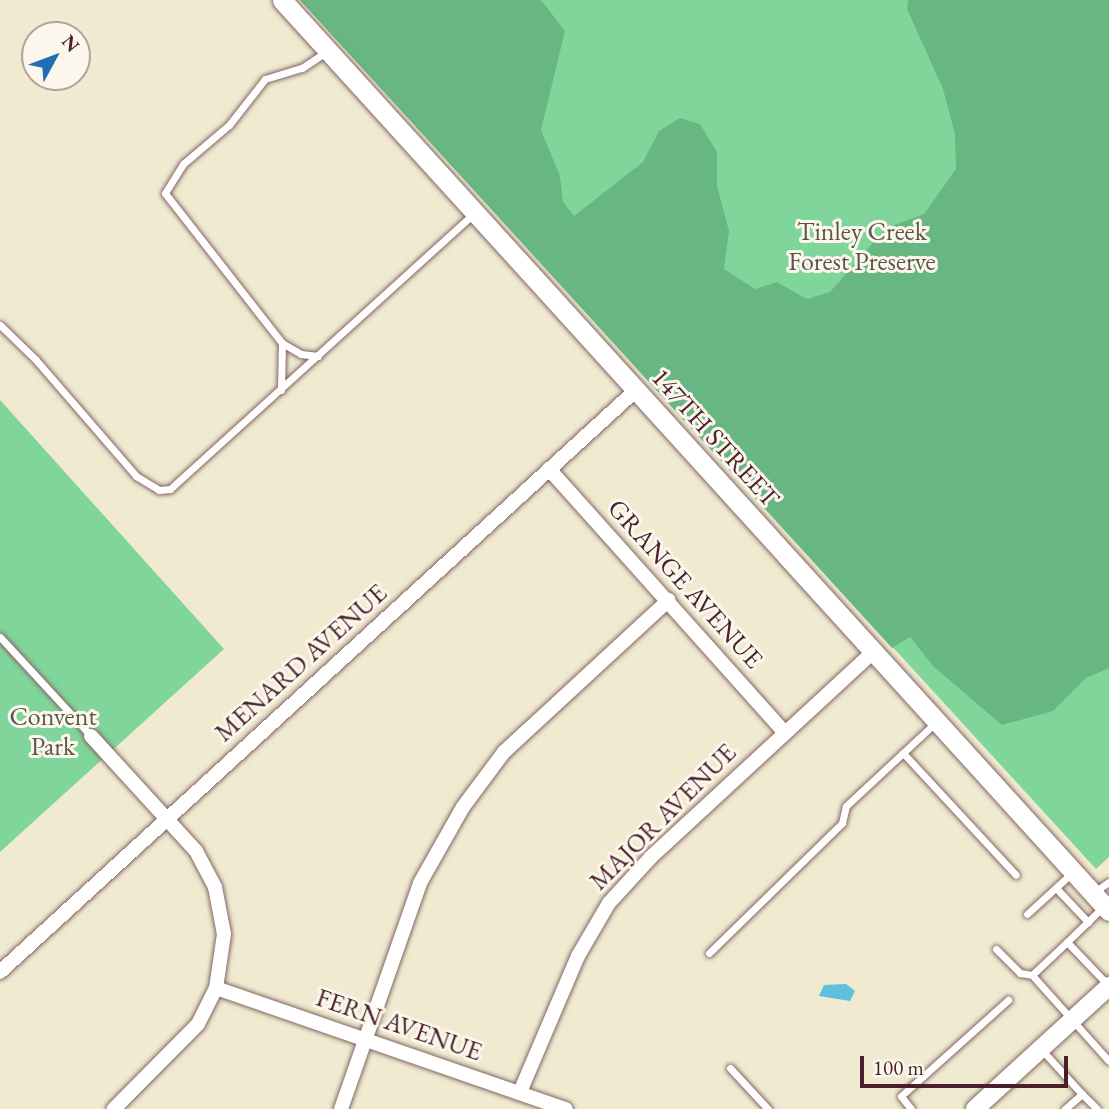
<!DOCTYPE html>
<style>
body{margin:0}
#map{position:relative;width:1109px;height:1109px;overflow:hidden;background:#efead0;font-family:"EB Garamond",serif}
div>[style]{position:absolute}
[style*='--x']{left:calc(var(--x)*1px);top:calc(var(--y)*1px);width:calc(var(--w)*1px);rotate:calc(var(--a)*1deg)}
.green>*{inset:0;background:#80d69a}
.forest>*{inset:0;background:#68b782}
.water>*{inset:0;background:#5ec0dd}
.roads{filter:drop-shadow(0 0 2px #846665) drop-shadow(0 0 2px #846665)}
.service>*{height:7px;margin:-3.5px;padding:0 3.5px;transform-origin:3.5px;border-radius:3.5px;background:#fff}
.minor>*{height:14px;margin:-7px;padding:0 7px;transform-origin:7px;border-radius:7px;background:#fff}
.tertiary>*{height:18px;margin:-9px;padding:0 9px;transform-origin:9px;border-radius:9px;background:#fff}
.secondary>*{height:19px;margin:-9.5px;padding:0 9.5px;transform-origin:9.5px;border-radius:9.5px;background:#fff}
span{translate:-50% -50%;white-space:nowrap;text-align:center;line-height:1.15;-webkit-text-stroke:6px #fbf7ec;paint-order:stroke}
.park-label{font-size:26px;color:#5a564c}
.street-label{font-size:26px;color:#4a1f2b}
.north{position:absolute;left:21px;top:21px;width:70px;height:70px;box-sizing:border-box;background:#fbf7ec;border:2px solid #b4a19f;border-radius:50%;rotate:49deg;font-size:19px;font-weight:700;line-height:28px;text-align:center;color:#4a1f2b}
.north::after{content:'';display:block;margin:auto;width:24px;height:32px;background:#1f6fb2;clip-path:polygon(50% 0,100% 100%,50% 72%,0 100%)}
.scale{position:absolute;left:860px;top:1056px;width:208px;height:32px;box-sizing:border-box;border:4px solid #4a1f2b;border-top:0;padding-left:9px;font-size:21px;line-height:24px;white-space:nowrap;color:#4a1f2b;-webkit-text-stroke:5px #fbf7ec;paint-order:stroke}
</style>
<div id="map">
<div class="green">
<div style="clip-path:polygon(300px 0,1109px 0,1109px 857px,1096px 869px)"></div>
<div style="clip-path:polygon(0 400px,224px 649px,0 852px)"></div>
</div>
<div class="forest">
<div style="clip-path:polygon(300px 0,541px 0,565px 31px,541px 130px,560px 176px,563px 202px,574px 216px,643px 162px,659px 131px,680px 118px,700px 124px,717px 152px,717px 186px,729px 231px,724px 269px,755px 289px,777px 282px,807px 299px,830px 292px,886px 228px,924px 214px,956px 169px,955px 134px,943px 89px,907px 9px,908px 0,1109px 0,1109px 668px,1086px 678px,1053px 711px,1002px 725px,934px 667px,910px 637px,892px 648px)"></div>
</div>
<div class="water">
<div style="clip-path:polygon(846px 984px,855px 991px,850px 1001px,819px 996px,824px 985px)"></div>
</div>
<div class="roads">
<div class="service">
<div style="--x:0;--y:325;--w:50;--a:44.2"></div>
<div style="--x:36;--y:360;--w:153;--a:49.2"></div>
<div style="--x:136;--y:476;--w:27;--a:31"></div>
<div style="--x:159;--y:490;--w:11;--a:-5"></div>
<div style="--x:170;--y:489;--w:411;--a:-42.2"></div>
<div style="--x:318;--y:356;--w:17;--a:-173"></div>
<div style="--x:301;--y:354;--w:22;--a:-150"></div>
<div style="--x:282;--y:343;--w:190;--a:-128"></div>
<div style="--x:165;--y:193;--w:34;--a:-58"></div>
<div style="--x:183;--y:164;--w:60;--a:-40.3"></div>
<div style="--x:229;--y:125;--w:58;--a:-52"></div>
<div style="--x:265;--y:79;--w:39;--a:-17"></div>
<div style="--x:302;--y:68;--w:30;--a:-34"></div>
<div style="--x:281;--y:390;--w:47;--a:-88.8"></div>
<div style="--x:0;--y:637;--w:134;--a:47.4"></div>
<div style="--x:903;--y:753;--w:166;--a:47.2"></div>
<div style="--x:1056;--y:888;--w:47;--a:46.7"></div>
<div style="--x:1093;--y:893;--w:19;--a:-35"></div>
<div style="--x:1103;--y:907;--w:50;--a:135.8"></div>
<div style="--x:1067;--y:942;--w:61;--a:46.3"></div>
<div style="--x:1027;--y:914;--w:62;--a:-42.4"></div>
<div style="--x:1067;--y:942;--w:48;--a:136.7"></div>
<div style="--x:1032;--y:975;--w:115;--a:48.2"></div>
<div style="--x:996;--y:949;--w:34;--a:45"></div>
<div style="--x:1020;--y:973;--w:12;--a:9"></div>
<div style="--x:709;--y:953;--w:186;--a:-44.3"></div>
<div style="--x:842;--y:823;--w:17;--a:-77"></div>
<div style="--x:846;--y:806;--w:123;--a:-43"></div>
<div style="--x:1041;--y:1049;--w:61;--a:47.7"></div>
<div style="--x:1082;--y:1094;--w:23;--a:139"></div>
<div style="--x:730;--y:1068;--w:56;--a:47.2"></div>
<div style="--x:1082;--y:1094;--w:21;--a:45"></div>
<div style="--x:911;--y:1109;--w:16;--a:-128"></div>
<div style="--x:901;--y:1096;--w:144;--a:-41.9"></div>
</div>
<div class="minor">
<div style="--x:549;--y:469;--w:353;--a:48.2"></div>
<div style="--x:91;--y:736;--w:156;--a:47.6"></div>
<div style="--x:196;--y:851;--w:41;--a:62.2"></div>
<div style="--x:215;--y:887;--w:48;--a:79.2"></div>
<div style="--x:224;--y:934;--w:55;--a:98.4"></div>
<div style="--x:216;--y:988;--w:40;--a:116.6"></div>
<div style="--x:198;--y:1024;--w:120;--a:134.7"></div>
<div style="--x:0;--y:972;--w:862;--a:-42.46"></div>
<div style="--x:216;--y:988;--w:370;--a:19.1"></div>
<div style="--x:520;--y:1092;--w:148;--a:-66.9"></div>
<div style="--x:578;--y:956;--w:61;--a:-59.7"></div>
<div style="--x:609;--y:903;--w:62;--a:-47.6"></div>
<div style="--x:651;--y:857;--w:302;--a:-42.7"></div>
<div style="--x:341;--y:1109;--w:239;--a:-70.7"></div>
<div style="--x:420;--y:883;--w:87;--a:-60.5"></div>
<div style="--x:463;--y:807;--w:69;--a:-53.3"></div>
<div style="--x:504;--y:752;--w:224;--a:-42.7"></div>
</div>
<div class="tertiary">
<div style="--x:975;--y:1109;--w:182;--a:-42.5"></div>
</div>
<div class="secondary">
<div style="--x:282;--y:0;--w:1230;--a:47.77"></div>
</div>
</div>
<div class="park-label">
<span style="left:862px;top:247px">Tinley Creek<br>Forest Preserve</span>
<span style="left:53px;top:732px">Convent<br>Park</span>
</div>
<div class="street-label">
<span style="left:715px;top:438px;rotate:48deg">147TH STREET</span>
<span style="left:685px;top:584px;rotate:48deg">GRANGE AVENUE</span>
<span style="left:301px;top:663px;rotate:-42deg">MENARD AVENUE</span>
<span style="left:663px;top:817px;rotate:-45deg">MAJOR AVENUE</span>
<span style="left:399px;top:1025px;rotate:19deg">FERN AVENUE</span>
</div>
<div class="north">N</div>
<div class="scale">100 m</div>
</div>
